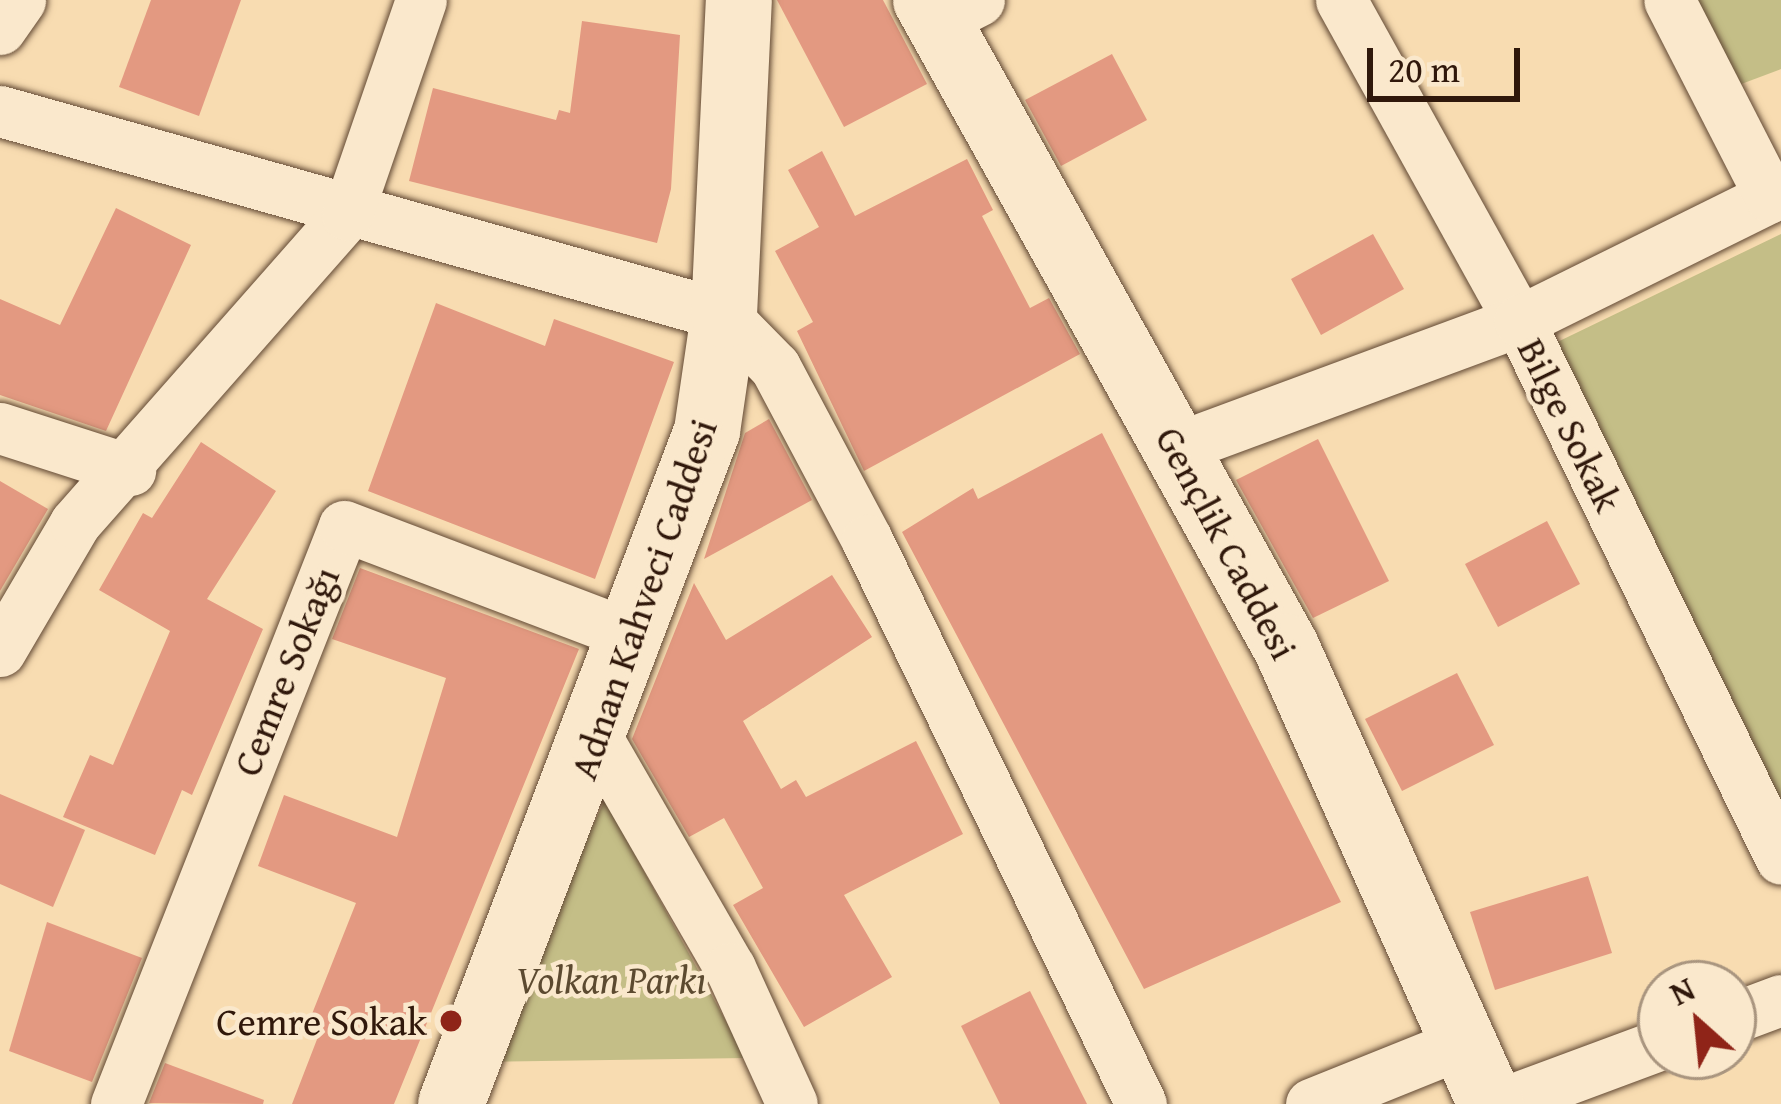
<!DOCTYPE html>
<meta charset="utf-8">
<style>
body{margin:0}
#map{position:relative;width:1781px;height:1104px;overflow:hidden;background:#f8dcb1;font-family:"Gentium Book Plus",serif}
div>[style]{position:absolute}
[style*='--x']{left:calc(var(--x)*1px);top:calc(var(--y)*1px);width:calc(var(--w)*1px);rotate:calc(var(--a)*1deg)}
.green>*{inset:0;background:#c4be87}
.building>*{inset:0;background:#e39981}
.roads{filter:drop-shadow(0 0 3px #624934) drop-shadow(0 0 3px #624934)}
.street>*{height:51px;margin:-25.5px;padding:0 25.5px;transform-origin:25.5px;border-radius:25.5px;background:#fae8cc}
.secondary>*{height:66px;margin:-33px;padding:0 33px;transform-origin:33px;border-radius:33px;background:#fae8cc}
.dots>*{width:33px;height:33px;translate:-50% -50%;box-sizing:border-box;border:6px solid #fae8cc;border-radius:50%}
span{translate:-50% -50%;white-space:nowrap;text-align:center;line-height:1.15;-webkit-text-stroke:9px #fae8cc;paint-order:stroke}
.street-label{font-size:39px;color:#30180b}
.park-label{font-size:39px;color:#5c4a30;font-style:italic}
.poi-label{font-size:39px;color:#30180b}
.right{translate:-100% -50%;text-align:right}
.north{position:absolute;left:1637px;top:960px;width:120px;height:120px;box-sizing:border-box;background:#fae8cc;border:3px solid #a9957f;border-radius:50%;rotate:333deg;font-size:33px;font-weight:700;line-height:48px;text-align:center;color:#30180b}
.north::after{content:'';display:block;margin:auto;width:42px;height:54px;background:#8f2418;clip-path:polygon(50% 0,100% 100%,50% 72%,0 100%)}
.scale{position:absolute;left:1367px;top:48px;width:153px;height:54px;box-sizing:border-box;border:6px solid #30180b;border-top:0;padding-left:15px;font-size:36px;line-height:42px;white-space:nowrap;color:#30180b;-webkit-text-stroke:9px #fae8cc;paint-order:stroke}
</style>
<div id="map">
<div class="green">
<div style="clip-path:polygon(1690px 0,1781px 0,1781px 69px,1736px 86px)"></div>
<div style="clip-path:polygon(1781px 234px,1781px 829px,1547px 347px)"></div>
<div style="clip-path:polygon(605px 800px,746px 1058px,479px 1062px)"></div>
</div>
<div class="building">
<div style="clip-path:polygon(151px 0,241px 0,199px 116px,119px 87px)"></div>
<div style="clip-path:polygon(777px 0,883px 0,927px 84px,844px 127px)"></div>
<div style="clip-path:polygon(582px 21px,680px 35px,671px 189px,657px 243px,409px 181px,433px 88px,556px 120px,559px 110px,570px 113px)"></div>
<div style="clip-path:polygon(1112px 54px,1147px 120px,1061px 166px,1025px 100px)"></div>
<div style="clip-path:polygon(822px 151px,855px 216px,967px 159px,993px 210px,982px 216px,1030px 308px,1049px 298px,1080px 354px,864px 471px,797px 331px,813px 322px,775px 251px,819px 227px,788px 170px)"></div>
<div style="clip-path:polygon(116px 208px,191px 245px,106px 431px,0 395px,0 299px,60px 325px)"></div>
<div style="clip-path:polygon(1373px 234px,1404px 289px,1321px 335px,1291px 279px)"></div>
<div style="clip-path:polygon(436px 303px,545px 346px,554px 319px,674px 362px,595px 579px,368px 491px)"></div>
<div style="clip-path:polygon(769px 419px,812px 500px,704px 559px,745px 433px)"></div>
<div style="clip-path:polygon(1102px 433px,1341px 902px,1144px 989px,902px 532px,973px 488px,978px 499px)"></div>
<div style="clip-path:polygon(1318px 439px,1389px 581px,1313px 618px,1236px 480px)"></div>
<div style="clip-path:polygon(201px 442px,276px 491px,207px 599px,263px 629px,192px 795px,182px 790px,155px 855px,63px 817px,90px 755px,113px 765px,170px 631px,99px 590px,143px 513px,152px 518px)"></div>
<div style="clip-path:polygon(0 481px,48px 509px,0 591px)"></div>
<div style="clip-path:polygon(1547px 521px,1580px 584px,1498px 627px,1465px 564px)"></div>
<div style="clip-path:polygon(360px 568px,579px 649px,394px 1104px,292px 1104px,321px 1029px,308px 1024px,356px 903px,258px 866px,284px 795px,397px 837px,446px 678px,332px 639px)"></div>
<div style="clip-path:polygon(832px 575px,872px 637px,743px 721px,781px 789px,796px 780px,806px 797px,916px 741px,963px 834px,844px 895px,892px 977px,804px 1027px,733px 905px,763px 888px,724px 818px,689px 837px,632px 739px,694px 583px,726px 640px)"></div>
<div style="clip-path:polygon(1457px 673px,1494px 745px,1402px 791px,1365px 719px)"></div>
<div style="clip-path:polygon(0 794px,85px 830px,53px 907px,0 884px)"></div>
<div style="clip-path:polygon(1588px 876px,1612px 953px,1495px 990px,1470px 912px)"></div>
<div style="clip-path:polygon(47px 922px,142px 958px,92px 1082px,9px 1051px)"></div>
<div style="clip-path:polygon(1030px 991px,1087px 1104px,1000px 1104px,961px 1026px)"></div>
<div style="clip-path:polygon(165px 1063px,264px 1100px,263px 1104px,149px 1103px)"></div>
</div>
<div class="roads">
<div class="street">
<div style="--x:1341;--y:0;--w:367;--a:61"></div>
<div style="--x:1519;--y:321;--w:598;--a:64.03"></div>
<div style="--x:938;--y:21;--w:46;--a:-27.1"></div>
<div style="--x:0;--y:29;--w:35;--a:-55"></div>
<div style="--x:0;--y:111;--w:752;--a:15.74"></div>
<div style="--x:724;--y:315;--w:73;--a:45.6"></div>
<div style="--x:775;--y:367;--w:196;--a:62"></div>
<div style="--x:867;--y:540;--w:627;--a:64.09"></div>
<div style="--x:0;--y:428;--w:137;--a:17.9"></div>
<div style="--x:1176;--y:448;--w:366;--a:-20.3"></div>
<div style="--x:1519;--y:321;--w:280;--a:-26.3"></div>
<div style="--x:1770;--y:197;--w:221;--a:-117.1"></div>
<div style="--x:0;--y:651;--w:148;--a:-59.6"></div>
<div style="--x:75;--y:523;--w:411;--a:-48.6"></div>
<div style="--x:347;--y:215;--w:227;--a:-71"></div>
<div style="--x:597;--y:738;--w:266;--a:60"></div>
<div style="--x:730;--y:968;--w:149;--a:65.5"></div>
<div style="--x:1733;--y:1018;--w:51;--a:-20.6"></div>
<div style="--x:116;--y:1104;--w:621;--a:-68.47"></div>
<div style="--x:344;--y:526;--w:309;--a:20.8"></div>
<div style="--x:1311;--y:1104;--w:161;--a:-21.9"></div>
<div style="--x:1500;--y:1104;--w:172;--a:-20.4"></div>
</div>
<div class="secondary">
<div style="--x:926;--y:0;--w:740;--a:60.91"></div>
<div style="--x:1286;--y:647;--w:501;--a:65.84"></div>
<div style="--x:451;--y:1104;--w:720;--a:-69.17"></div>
<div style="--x:707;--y:431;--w:117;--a:-81.7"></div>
<div style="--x:724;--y:315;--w:315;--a:-87.3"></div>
</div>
</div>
<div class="dots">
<div style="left:451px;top:1021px;background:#8f2418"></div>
</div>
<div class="street-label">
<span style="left:1570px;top:425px;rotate:64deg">Bilge Sokak</span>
<span style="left:1227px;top:543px;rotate:62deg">Gençlik Caddesi</span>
<span style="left:643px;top:599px;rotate:-71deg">Adnan Kahveci Caddesi</span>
<span style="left:286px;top:671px;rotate:-68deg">Cemre Sokağı</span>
</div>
<div class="park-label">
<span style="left:611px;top:979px">Volkan Parkı</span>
</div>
<div class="poi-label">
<span class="right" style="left:427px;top:1021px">Cemre Sokak</span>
</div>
<div class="north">N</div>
<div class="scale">20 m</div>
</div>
